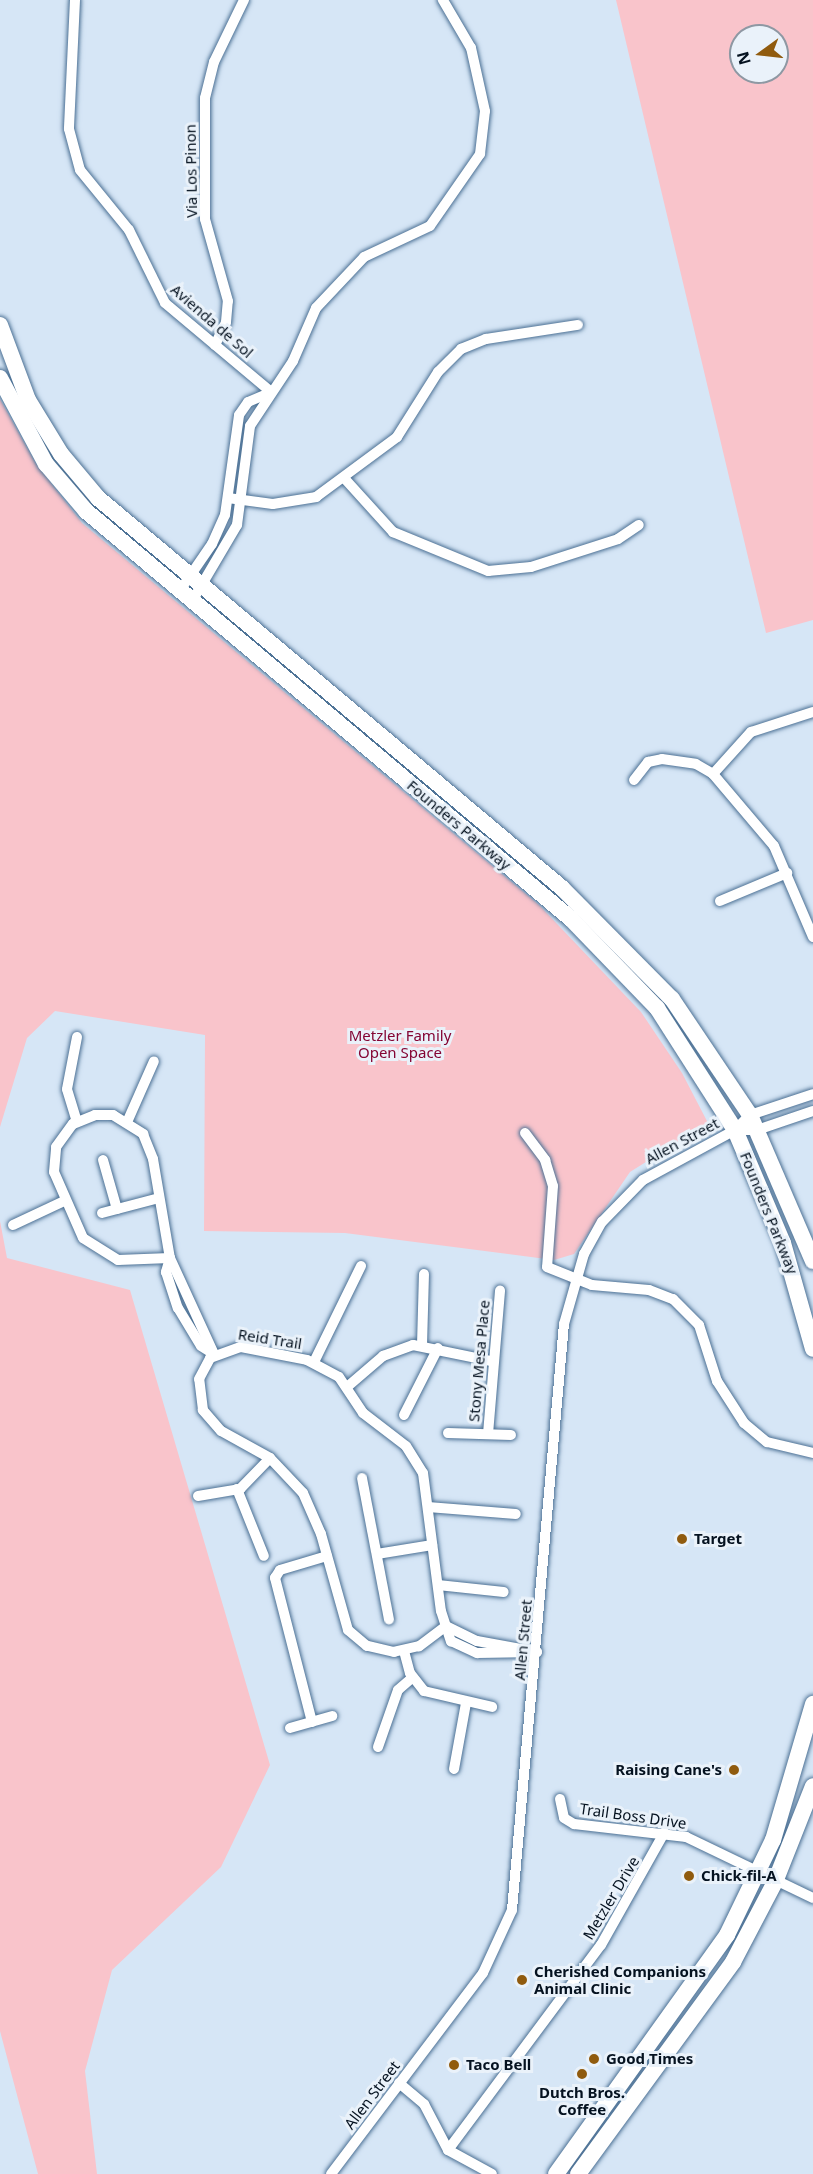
<!DOCTYPE html>
<style>
body{margin:0}
#map{position:relative;width:813px;height:2174px;overflow:hidden;background:#d6e6f6;font-family:"Noto Sans",sans-serif}
div>[style]{position:absolute}
[style*='--x']{left:calc(var(--x)*1px);top:calc(var(--y)*1px);width:calc(var(--w)*1px);rotate:calc(var(--a)*1deg)}
.green>*{inset:0;background:#f9c4cb}
.roads{filter:drop-shadow(0 0 2px #4b7094) drop-shadow(0 0 2px #4b7094)}
.minor>*{height:10px;margin:-5px;padding:0 5px;transform-origin:5px;border-radius:5px;background:#fff}
.highway>*{height:16px;margin:-8px;padding:0 8px;transform-origin:8px;border-radius:8px;background:#fff}
.dots>*{width:16px;height:16px;translate:-50% -50%;box-sizing:border-box;border:3px solid #eaf2fa;border-radius:50%}
span{translate:-50% -50%;white-space:nowrap;text-align:center;line-height:1.15;-webkit-text-stroke:6px #eaf2fa;paint-order:stroke}
.street-label{font-size:15px;color:#051220}
.park-label{font-size:15px;color:#840534}
.poi-label{font-size:15px;color:#051220;font-weight:700}
.left{translate:0 -50%;text-align:left}
.right{translate:-100% -50%;text-align:right}
.north{position:absolute;left:729px;top:24px;width:60px;height:60px;box-sizing:border-box;background:#eaf2fa;border:2px solid #8e98a3;border-radius:50%;rotate:255deg;font-size:16px;font-weight:700;line-height:24px;text-align:center;color:#051220}
.north::after{content:'';display:block;margin:auto;width:21px;height:27px;background:#905b0e;clip-path:polygon(50% 0,100% 100%,50% 72%,0 100%)}
</style>
<div id="map">
<div class="green">
<div style="clip-path:polygon(evenodd,616px 0,813px 0,813px 620px,766px 633px,616px 0,741px 36px,777px 36px,777px 72px,741px 72px,741px 36px)"></div>
<div style="clip-path:polygon(0 399px,36px 464px,82px 523px,539px 905px,641px 1012px,682px 1073px,708px 1123px,630px 1172px,574px 1254px,554px 1260px,345px 1233px,204px 1231px,205px 1035px,55px 1011px,27px 1038px,0 1127px)"></div>
<div style="clip-path:polygon(0 1221px,7px 1258px,130px 1290px,270px 1765px,221px 1867px,112px 1970px,85px 2071px,97px 2174px,38px 2174px,0 2031px)"></div>
</div>
<div class="roads">
<div class="minor">
<div style="--x:75;--y:0;--w:129;--a:92.7"></div>
<div style="--x:69;--y:129;--w:42;--a:75"></div>
<div style="--x:80;--y:170;--w:77;--a:50.8"></div>
<div style="--x:129;--y:230;--w:81;--a:63.7"></div>
<div style="--x:165;--y:303;--w:138;--a:40"></div>
<div style="--x:215;--y:345;--w:25;--a:-64"></div>
<div style="--x:226;--y:322;--w:21;--a:-85"></div>
<div style="--x:228;--y:301;--w:85;--a:-105.7"></div>
<div style="--x:205;--y:219;--w:121;--a:-90"></div>
<div style="--x:205;--y:98;--w:37;--a:-76"></div>
<div style="--x:214;--y:62;--w:69;--a:-64.2"></div>
<div style="--x:345;--y:479;--w:72;--a:47.8"></div>
<div style="--x:393;--y:532;--w:103;--a:22.3"></div>
<div style="--x:488;--y:571;--w:43;--a:-5.3"></div>
<div style="--x:531;--y:567;--w:91;--a:-17.8"></div>
<div style="--x:618;--y:539;--w:25;--a:-34"></div>
<div style="--x:228;--y:498;--w:45;--a:7.6"></div>
<div style="--x:273;--y:504;--w:44;--a:-9.2"></div>
<div style="--x:316;--y:497;--w:101;--a:-36.5"></div>
<div style="--x:397;--y:437;--w:77;--a:-57.8"></div>
<div style="--x:438;--y:372;--w:33;--a:-45"></div>
<div style="--x:461;--y:349;--w:27;--a:-22"></div>
<div style="--x:486;--y:339;--w:93;--a:-8.7"></div>
<div style="--x:179;--y:592;--w:58;--a:-55.5"></div>
<div style="--x:212;--y:544;--w:32;--a:-66"></div>
<div style="--x:225;--y:515;--w:101;--a:-82"></div>
<div style="--x:239;--y:415;--w:16;--a:-55"></div>
<div style="--x:248;--y:402;--w:25;--a:-23"></div>
<div style="--x:191;--y:603;--w:91;--a:-59.5"></div>
<div style="--x:237;--y:525;--w:100;--a:-82.5"></div>
<div style="--x:250;--y:426;--w:78;--a:-56.5"></div>
<div style="--x:293;--y:361;--w:58;--a:-66.5"></div>
<div style="--x:316;--y:308;--w:70;--a:-46.7"></div>
<div style="--x:364;--y:257;--w:73;--a:-25.2"></div>
<div style="--x:430;--y:226;--w:88;--a:-55.2"></div>
<div style="--x:480;--y:154;--w:43;--a:-83.4"></div>
<div style="--x:485;--y:111;--w:65;--a:-102.5"></div>
<div style="--x:471;--y:48;--w:56;--a:-120.3"></div>
<div style="--x:713;--y:774;--w:57;--a:-47.9"></div>
<div style="--x:751;--y:732;--w:65;--a:-17.9"></div>
<div style="--x:634;--y:780;--w:23;--a:-52"></div>
<div style="--x:648;--y:762;--w:14;--a:-12"></div>
<div style="--x:662;--y:759;--w:34;--a:8"></div>
<div style="--x:696;--y:764;--w:20;--a:30"></div>
<div style="--x:713;--y:774;--w:94;--a:49.7"></div>
<div style="--x:774;--y:846;--w:99;--a:66.8"></div>
<div style="--x:720;--y:901;--w:73;--a:-22.7"></div>
<div style="--x:128;--y:1120;--w:64;--a:-66.2"></div>
<div style="--x:77;--y:1122;--w:34;--a:-107"></div>
<div style="--x:67;--y:1089;--w:53;--a:-79.1"></div>
<div style="--x:735;--y:1130;--w:22;--a:0"></div>
<div style="--x:757;--y:1130;--w:59;--a:-18.7"></div>
<div style="--x:525;--y:1133;--w:34;--a:53"></div>
<div style="--x:545;--y:1160;--w:27;--a:73"></div>
<div style="--x:553;--y:1186;--w:81;--a:94.2"></div>
<div style="--x:547;--y:1267;--w:48;--a:21.8"></div>
<div style="--x:592;--y:1285;--w:57;--a:5"></div>
<div style="--x:649;--y:1290;--w:26;--a:21"></div>
<div style="--x:673;--y:1299;--w:37;--a:45"></div>
<div style="--x:699;--y:1325;--w:59;--a:72.2"></div>
<div style="--x:717;--y:1381;--w:50;--a:57.3"></div>
<div style="--x:744;--y:1423;--w:30;--a:40"></div>
<div style="--x:767;--y:1442;--w:47;--a:13.4"></div>
<div style="--x:103;--y:1160;--w:51;--a:74.1"></div>
<div style="--x:102;--y:1213;--w:59;--a:-14.7"></div>
<div style="--x:13;--y:1225;--w:56;--a:-25.2"></div>
<div style="--x:170;--y:1258;--w:52;--a:177.8"></div>
<div style="--x:118;--y:1260;--w:41;--a:-147.8"></div>
<div style="--x:83;--y:1238;--w:72;--a:-113.7"></div>
<div style="--x:54;--y:1172;--w:25;--a:-85"></div>
<div style="--x:56;--y:1147;--w:29;--a:-54"></div>
<div style="--x:73;--y:1124;--w:24;--a:-22"></div>
<div style="--x:95;--y:1115;--w:18;--a:0"></div>
<div style="--x:113;--y:1115;--w:36;--a:32"></div>
<div style="--x:143;--y:1134;--w:27;--a:68"></div>
<div style="--x:153;--y:1159;--w:100;--a:80.3"></div>
<div style="--x:170;--y:1258;--w:106;--a:65.4"></div>
<div style="--x:170;--y:1258;--w:15;--a:106"></div>
<div style="--x:166;--y:1272;--w:38;--a:72"></div>
<div style="--x:178;--y:1308;--w:44;--a:58.8"></div>
<div style="--x:201;--y:1346;--w:15;--a:32"></div>
<div style="--x:422;--y:1345;--w:71;--a:-88.4"></div>
<div style="--x:314;--y:1362;--w:107;--a:-63.9"></div>
<div style="--x:347;--y:1387;--w:48;--a:-40.7"></div>
<div style="--x:383;--y:1356;--w:32;--a:-20"></div>
<div style="--x:413;--y:1345;--w:80;--a:11.6"></div>
<div style="--x:404;--y:1415;--w:75;--a:-63.1"></div>
<div style="--x:448;--y:1433;--w:63;--a:1.8"></div>
<div style="--x:488;--y:1434;--w:144;--a:-85.2"></div>
<div style="--x:362;--y:1478;--w:144;--a:79.2"></div>
<div style="--x:237;--y:1489;--w:72;--a:68.1"></div>
<div style="--x:198;--y:1496;--w:43;--a:-9.5"></div>
<div style="--x:240;--y:1489;--w:43;--a:-45.9"></div>
<div style="--x:428;--y:1507;--w:88;--a:4.5"></div>
<div style="--x:377;--y:1554;--w:56;--a:-9.3"></div>
<div style="--x:438;--y:1585;--w:66;--a:6.1"></div>
<div style="--x:446;--y:1626;--w:34;--a:143"></div>
<div style="--x:419;--y:1646;--w:26;--a:167"></div>
<div style="--x:394;--y:1652;--w:28;--a:-167"></div>
<div style="--x:367;--y:1646;--w:25;--a:-140"></div>
<div style="--x:348;--y:1630;--w:100;--a:-105.7"></div>
<div style="--x:321;--y:1534;--w:45;--a:-113.7"></div>
<div style="--x:303;--y:1493;--w:48;--a:-133.3"></div>
<div style="--x:270;--y:1458;--w:56;--a:-151.1"></div>
<div style="--x:221;--y:1431;--w:28;--a:-131"></div>
<div style="--x:203;--y:1410;--w:31;--a:-97"></div>
<div style="--x:199;--y:1379;--w:24;--a:-62"></div>
<div style="--x:210;--y:1358;--w:33;--a:-20"></div>
<div style="--x:241;--y:1347;--w:67;--a:11.1"></div>
<div style="--x:307;--y:1360;--w:36;--a:28"></div>
<div style="--x:339;--y:1377;--w:43;--a:56.3"></div>
<div style="--x:363;--y:1413;--w:54;--a:37.5"></div>
<div style="--x:406;--y:1446;--w:32;--a:58"></div>
<div style="--x:423;--y:1473;--w:139;--a:82.6"></div>
<div style="--x:441;--y:1611;--w:32;--a:72"></div>
<div style="--x:451;--y:1641;--w:29;--a:25"></div>
<div style="--x:477;--y:1653;--w:60;--a:-1"></div>
<div style="--x:446;--y:1626;--w:34;--a:26"></div>
<div style="--x:477;--y:1641;--w:61;--a:10.4"></div>
<div style="--x:404;--y:1651;--w:23;--a:75"></div>
<div style="--x:410;--y:1673;--w:23;--a:52"></div>
<div style="--x:424;--y:1691;--w:70;--a:13.2"></div>
<div style="--x:312;--y:1722;--w:149;--a:-104.4"></div>
<div style="--x:275;--y:1578;--w:9;--a:-58"></div>
<div style="--x:280;--y:1570;--w:49;--a:-16.6"></div>
<div style="--x:290;--y:1728;--w:44;--a:-15.9"></div>
<div style="--x:378;--y:1747;--w:60;--a:-70.7"></div>
<div style="--x:398;--y:1690;--w:18;--a:-41"></div>
<div style="--x:454;--y:1769;--w:67;--a:-79.7"></div>
<div style="--x:560;--y:1799;--w:19;--a:78"></div>
<div style="--x:564;--y:1818;--w:12;--a:31"></div>
<div style="--x:574;--y:1824;--w:113;--a:6.6"></div>
<div style="--x:686;--y:1837;--w:141;--a:25.7"></div>
<div style="--x:399;--y:2083;--w:33;--a:40"></div>
<div style="--x:424;--y:2104;--w:52;--a:62.4"></div>
<div style="--x:448;--y:2150;--w:50;--a:28.6"></div>
<div style="--x:448;--y:2150;--w:256;--a:-53.3"></div>
<div style="--x:601;--y:1945;--w:129;--a:-60.6"></div>
<div style="--x:331;--y:2174;--w:252;--a:-52.9"></div>
<div style="--x:483;--y:1973;--w:69;--a:-65.3"></div>
<div style="--x:512;--y:1910;--w:588;--a:-84.93"></div>
<div style="--x:564;--y:1324;--w:73;--a:-74.1"></div>
<div style="--x:584;--y:1254;--w:37;--a:-61"></div>
<div style="--x:602;--y:1222;--w:59;--a:-45.7"></div>
<div style="--x:643;--y:1180;--w:105;--a:-28.5"></div>
<div style="--x:735;--y:1130;--w:21;--a:-45"></div>
<div style="--x:750;--y:1115;--w:66;--a:-18.4"></div>
</div>
<div class="highway">
<div style="--x:0;--y:325;--w:80;--a:69.5"></div>
<div style="--x:28;--y:400;--w:63;--a:58.6"></div>
<div style="--x:61;--y:454;--w:57;--a:49.9"></div>
<div style="--x:98;--y:498;--w:606;--a:40.05"></div>
<div style="--x:562;--y:888;--w:156;--a:45.3"></div>
<div style="--x:672;--y:999;--w:140;--a:56.1"></div>
<div style="--x:750;--y:1115;--w:159;--a:66.7"></div>
<div style="--x:0;--y:378;--w:98;--a:61.9"></div>
<div style="--x:46;--y:464;--w:62;--a:49.6"></div>
<div style="--x:86;--y:511;--w:634;--a:40.07"></div>
<div style="--x:571;--y:919;--w:124;--a:46"></div>
<div style="--x:657;--y:1008;--w:145;--a:57.4"></div>
<div style="--x:735;--y:1130;--w:123;--a:67"></div>
<div style="--x:783;--y:1243;--w:110;--a:74.2"></div>
<div style="--x:556;--y:2174;--w:294;--a:-54.4"></div>
<div style="--x:727;--y:1935;--w:106;--a:-64.2"></div>
<div style="--x:773;--y:1840;--w:142;--a:-73.6"></div>
<div style="--x:578;--y:2174;--w:263;--a:-53.8"></div>
<div style="--x:733;--y:1962;--w:90;--a:-62.3"></div>
<div style="--x:775;--y:1882;--w:103;--a:-68.4"></div>
</div>
</div>
<div class="dots">
<div style="left:682px;top:1539px;background:#905b0e"></div>
<div style="left:734px;top:1770px;background:#905b0e"></div>
<div style="left:689px;top:1876px;background:#905b0e"></div>
<div style="left:522px;top:1980px;background:#905b0e"></div>
<div style="left:594px;top:2059px;background:#905b0e"></div>
<div style="left:454px;top:2065px;background:#905b0e"></div>
<div style="left:582px;top:2074px;background:#905b0e"></div>
</div>
<div class="street-label">
<span style="left:191px;top:171px;rotate:-91deg">Via Los Pinon</span>
<span style="left:212px;top:321px;rotate:41deg">Avienda de Sol</span>
<span style="left:459px;top:825px;rotate:40deg">Founders Parkway</span>
<span style="left:682px;top:1141px;rotate:-28deg">Allen Street</span>
<span style="left:769px;top:1213px;rotate:68deg">Founders Parkway</span>
<span style="left:270px;top:1339px;rotate:9deg">Reid Trail</span>
<span style="left:479px;top:1361px;rotate:-85deg">Stony Mesa Place</span>
<span style="left:523px;top:1640px;rotate:-85deg">Allen Street</span>
<span style="left:633px;top:1816px;rotate:8deg">Trail Boss Drive</span>
<span style="left:611px;top:1898px;rotate:-59deg">Metzler Drive</span>
<span style="left:372px;top:2095px;rotate:-53deg">Allen Street</span>
</div>
<div class="park-label">
<span style="left:400px;top:1044px">Metzler Family<br>Open Space</span>
</div>
<div class="poi-label">
<span class="left" style="left:694px;top:1539px">Target</span>
<span class="right" style="left:722px;top:1770px">Raising Cane's</span>
<span class="left" style="left:701px;top:1876px">Chick-fil-A</span>
<span class="left" style="left:534px;top:1980px">Cherished Companions<br>Animal Clinic</span>
<span class="left" style="left:606px;top:2059px">Good Times</span>
<span class="left" style="left:466px;top:2065px">Taco Bell</span>
<span style="left:582px;top:2101px">Dutch Bros.<br>Coffee</span>
</div>
<div class="north">N</div>
</div>
